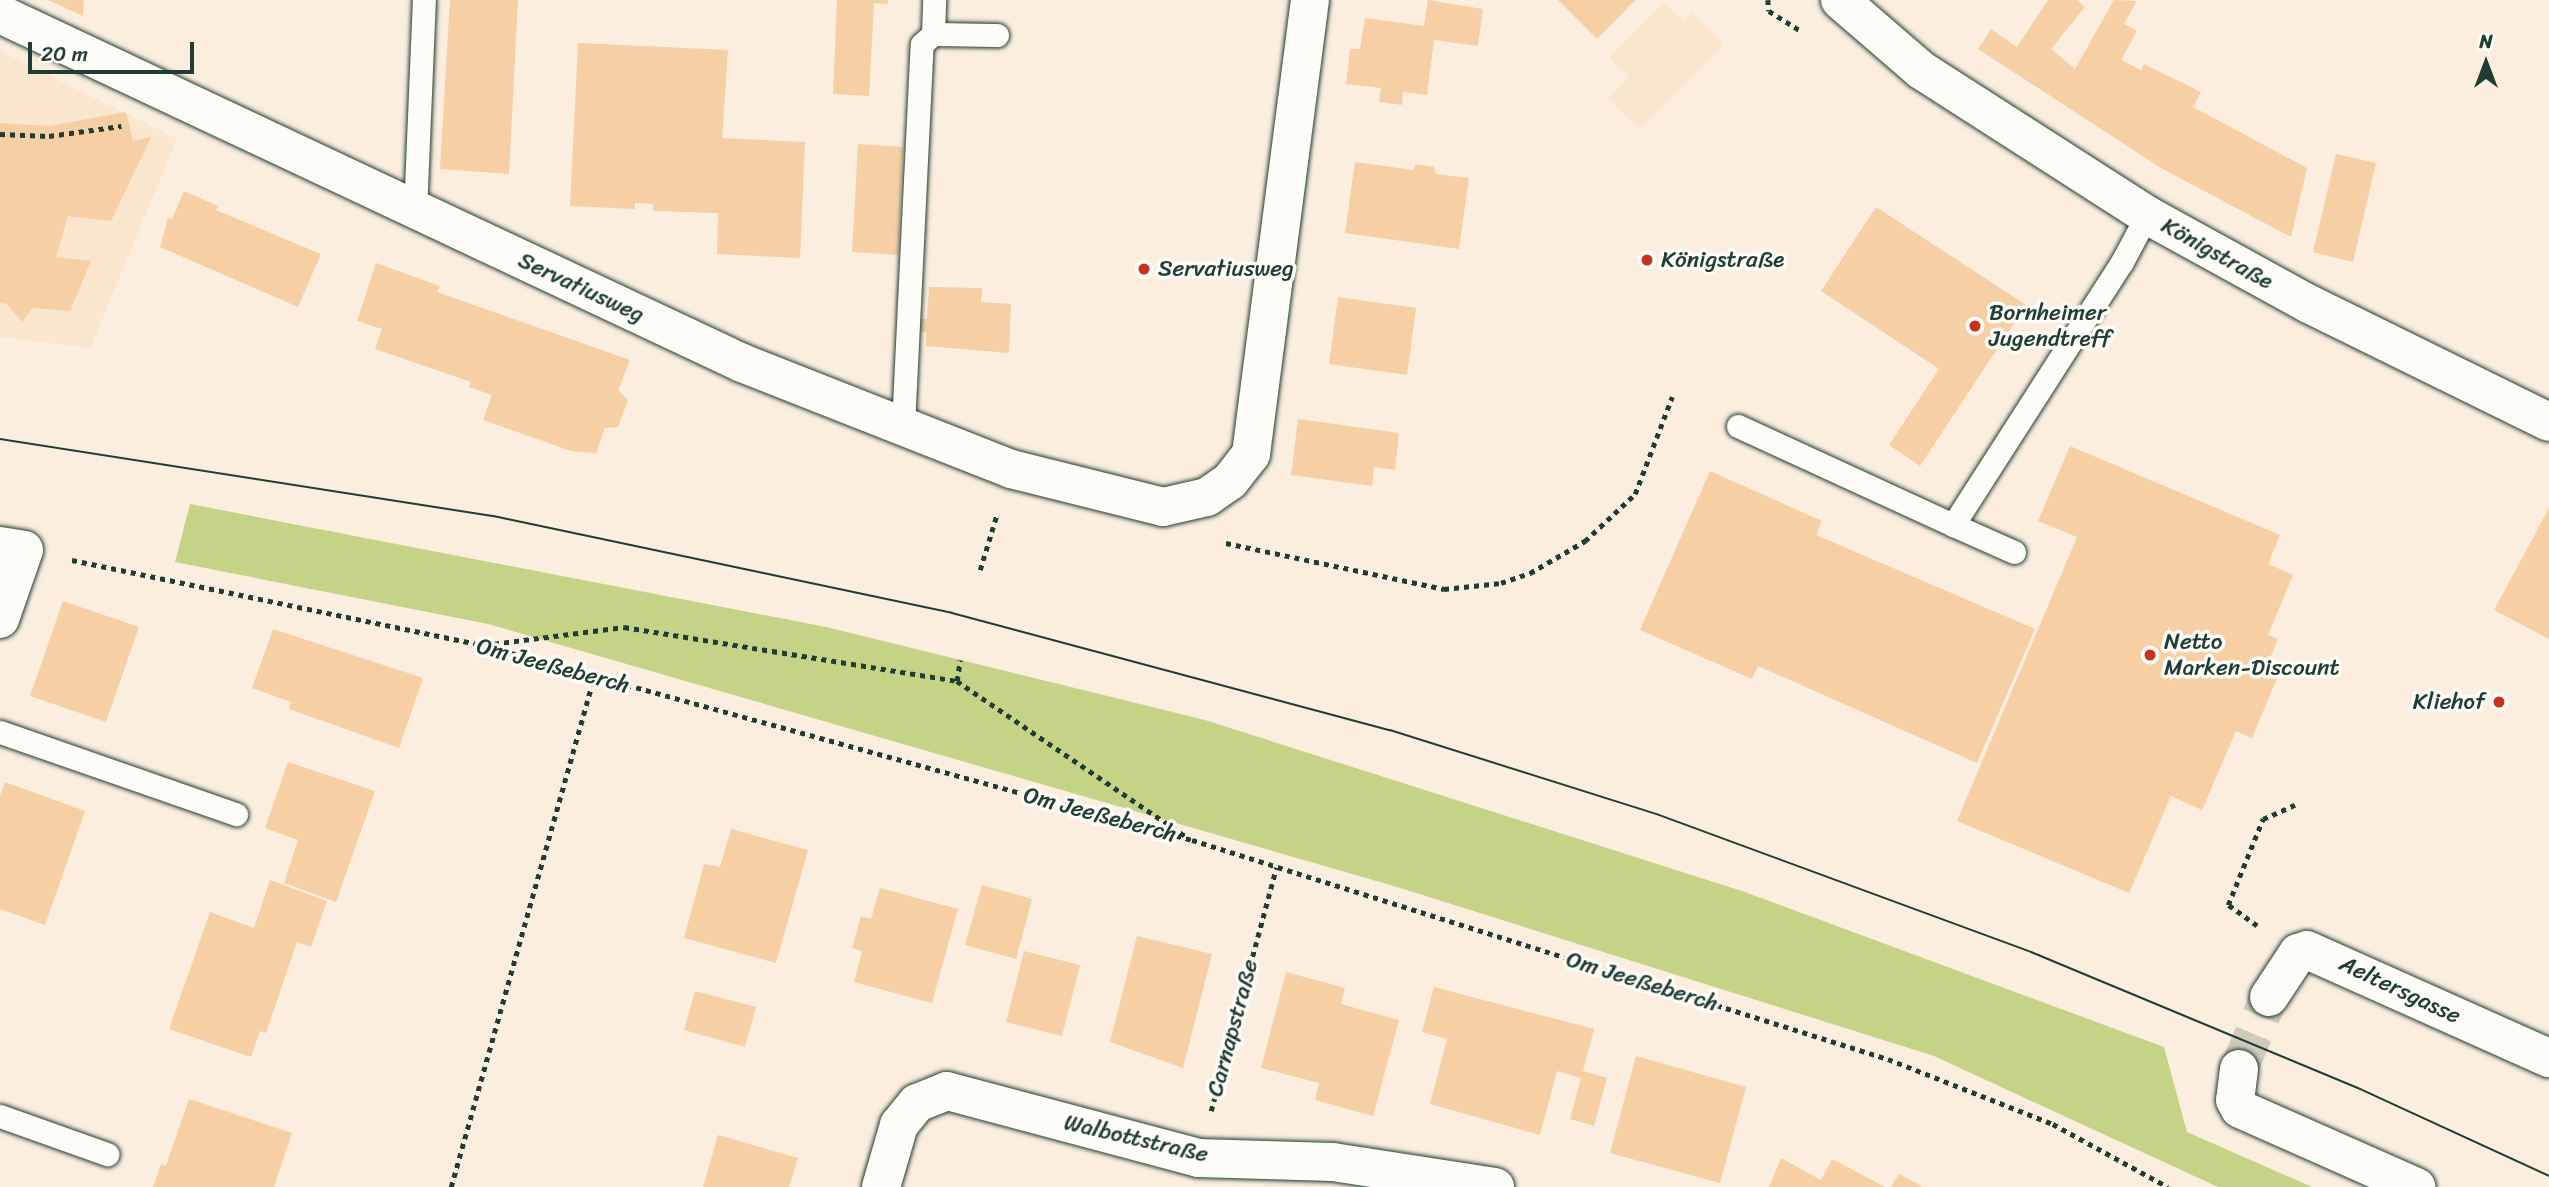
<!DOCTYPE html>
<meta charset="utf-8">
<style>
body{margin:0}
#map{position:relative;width:2549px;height:1187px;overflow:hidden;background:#fbeede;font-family:Sriracha,sans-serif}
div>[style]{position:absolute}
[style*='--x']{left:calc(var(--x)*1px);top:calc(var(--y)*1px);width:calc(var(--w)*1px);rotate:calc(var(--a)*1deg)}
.built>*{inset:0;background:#fae5cd}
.green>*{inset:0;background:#c5d387}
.building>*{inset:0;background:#f6cfa5}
.minor-tunnel>*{height:38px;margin-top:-19px;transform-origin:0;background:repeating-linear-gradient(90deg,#cfcbbc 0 38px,transparent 0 57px)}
.path>*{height:4.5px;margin-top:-2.25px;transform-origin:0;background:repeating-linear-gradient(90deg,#1f3d34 0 5px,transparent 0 10px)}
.roads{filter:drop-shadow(0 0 2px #1f3d34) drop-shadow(0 0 2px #1f3d34)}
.service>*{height:23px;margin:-11.5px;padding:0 11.5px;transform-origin:11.5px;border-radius:11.5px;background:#fdfcf7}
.minor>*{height:38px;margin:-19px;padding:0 19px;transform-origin:19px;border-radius:19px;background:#fdfcf7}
.tertiary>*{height:38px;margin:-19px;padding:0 19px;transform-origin:19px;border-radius:19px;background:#fdfcf7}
.tram>*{height:2px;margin:-1px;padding:0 1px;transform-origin:1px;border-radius:1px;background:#1f3d34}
.dots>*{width:19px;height:19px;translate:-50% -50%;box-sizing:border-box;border:4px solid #fdfcf7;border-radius:50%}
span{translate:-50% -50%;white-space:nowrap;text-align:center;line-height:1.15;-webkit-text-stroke:7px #fdfcf7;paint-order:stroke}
.street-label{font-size:23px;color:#1f3d34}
.poi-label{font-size:23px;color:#1f3d34}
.left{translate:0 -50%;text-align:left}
.right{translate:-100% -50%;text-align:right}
.north{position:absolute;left:2451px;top:28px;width:70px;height:70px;-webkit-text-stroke:5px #fdfcf7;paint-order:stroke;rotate:0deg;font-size:19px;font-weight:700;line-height:28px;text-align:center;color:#1f3d34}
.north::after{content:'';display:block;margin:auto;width:24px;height:32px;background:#1f3d34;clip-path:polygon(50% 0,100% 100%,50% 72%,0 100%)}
.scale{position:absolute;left:28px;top:42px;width:166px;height:32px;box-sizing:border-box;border:4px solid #1f3d34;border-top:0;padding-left:9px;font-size:21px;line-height:24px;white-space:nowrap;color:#1f3d34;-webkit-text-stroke:5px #fdfcf7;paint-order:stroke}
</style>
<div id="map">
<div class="built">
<div style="clip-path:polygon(1664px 2px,1683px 21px,1692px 12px,1724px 45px,1640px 129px,1608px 98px,1629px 77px,1609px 58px)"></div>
<div style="clip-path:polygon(0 51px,177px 139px,90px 348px,0 337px)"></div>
</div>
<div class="green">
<div style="clip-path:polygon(190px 504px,826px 627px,1205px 720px,1745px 892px,2164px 1047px,2187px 1132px,2312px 1187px,2218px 1187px,1934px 1056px,1397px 887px,488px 624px,175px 562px)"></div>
</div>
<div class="building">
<div style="clip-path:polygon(48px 0,84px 0,83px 16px)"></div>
<div style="clip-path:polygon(450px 0,518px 0,509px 174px,440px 169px)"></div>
<div style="clip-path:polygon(837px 0,888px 0,888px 4px,874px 3px,869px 96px,833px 94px)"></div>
<div style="clip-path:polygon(1428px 0,1483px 9px,1478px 46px,1434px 40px,1427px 95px,1403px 92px,1402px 105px,1379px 102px,1381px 88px,1346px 84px,1350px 49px,1360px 49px,1365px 18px,1424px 26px)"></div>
<div style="clip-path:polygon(1558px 0,1635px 0,1597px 39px)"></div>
<div style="clip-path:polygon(2048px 0,2077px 0,2085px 7px,2051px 49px,2075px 69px,2114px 0,2137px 1px,2124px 24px,2137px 31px,2121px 60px,2141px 70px,2144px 64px,2201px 92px,2193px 107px,2307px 168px,2291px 237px,2161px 168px,1978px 49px,1991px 29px,2017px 47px)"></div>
<div style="clip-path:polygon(578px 43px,728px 50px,722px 138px,805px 142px,800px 258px,717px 254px,718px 213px,653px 211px,653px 204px,635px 203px,635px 209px,570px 206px)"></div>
<div style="clip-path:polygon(126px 112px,133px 141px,151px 137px,111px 221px,68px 216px,56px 257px,91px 261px,70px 311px,33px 308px,22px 322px,7px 304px,0 303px,0 123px,49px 126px)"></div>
<div style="clip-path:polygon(858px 144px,903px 147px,898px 255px,852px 252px)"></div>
<div style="clip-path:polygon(2336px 154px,2376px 163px,2353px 262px,2313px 252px)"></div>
<div style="clip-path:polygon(1355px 162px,1413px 170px,1416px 164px,1434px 167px,1436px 174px,1469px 178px,1459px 249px,1345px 233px)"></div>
<div style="clip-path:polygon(184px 191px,218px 206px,216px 210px,321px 254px,298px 307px,160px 247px,168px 218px,172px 219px)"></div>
<div style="clip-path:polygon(1876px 207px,2026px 305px,1920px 466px,1889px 445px,1939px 369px,1821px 291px)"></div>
<div style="clip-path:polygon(376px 263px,440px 286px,437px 292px,630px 360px,618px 390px,628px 400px,618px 427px,605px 428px,596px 453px,571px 451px,483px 420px,492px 395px,469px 387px,471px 382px,375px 349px,382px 329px,357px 321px)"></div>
<div style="clip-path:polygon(929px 287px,982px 288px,981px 302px,1011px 304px,1009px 353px,926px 346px,926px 332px,918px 331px,919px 319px,927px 319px)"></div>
<div style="clip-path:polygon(1338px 297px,1416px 308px,1407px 375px,1329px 364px)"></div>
<div style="clip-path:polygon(1298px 419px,1399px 433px,1395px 470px,1374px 467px,1372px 486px,1291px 475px)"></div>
<div style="clip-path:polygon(2070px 446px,2280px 535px,2268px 564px,2293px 575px,2268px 635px,2278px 639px,2265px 670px,2278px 676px,2252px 738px,2236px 731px,2202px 810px,2171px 796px,2129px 893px,1957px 821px,2077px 537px,2038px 521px)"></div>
<div style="clip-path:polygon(1710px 471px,1822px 521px,1816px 535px,2035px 629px,1977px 763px,1758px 666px,1752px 679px,1640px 630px)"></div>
<div style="clip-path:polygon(2549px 508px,2549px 639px,2494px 610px)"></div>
<div style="clip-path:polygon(63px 601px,139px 627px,106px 722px,30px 696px)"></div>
<div style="clip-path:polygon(273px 629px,423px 678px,399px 748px,289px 709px,291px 702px,252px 688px)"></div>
<div style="clip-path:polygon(288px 762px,375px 791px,336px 902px,284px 883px,298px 840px,265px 828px)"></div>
<div style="clip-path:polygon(5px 782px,85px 811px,45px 925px,0 909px,0 796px)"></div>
<div style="clip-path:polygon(731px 829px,808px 850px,776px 963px,684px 938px,704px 864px,720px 867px)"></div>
<div style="clip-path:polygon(270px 880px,327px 901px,311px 947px,297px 942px,266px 1033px,260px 1031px,251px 1057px,169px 1029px,210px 912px,254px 928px)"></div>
<div style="clip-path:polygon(982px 885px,1032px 899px,1016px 959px,965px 945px)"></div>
<div style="clip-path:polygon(880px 888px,958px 909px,932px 1003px,854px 982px,862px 951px,852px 948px,861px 916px,871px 919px)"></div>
<div style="clip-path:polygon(1137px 936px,1212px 954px,1183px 1068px,1110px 1042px)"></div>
<div style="clip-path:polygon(1024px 951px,1080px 965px,1062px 1036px,1006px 1022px)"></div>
<div style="clip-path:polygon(1286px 972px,1345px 988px,1341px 1004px,1399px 1020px,1373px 1116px,1315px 1100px,1319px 1083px,1261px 1068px)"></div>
<div style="clip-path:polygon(1434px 987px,1594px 1029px,1583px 1071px,1607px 1078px,1594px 1126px,1570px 1119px,1581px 1078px,1557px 1071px,1540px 1135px,1430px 1104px,1447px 1039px,1422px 1032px)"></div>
<div style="clip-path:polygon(695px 991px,756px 1007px,745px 1047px,684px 1030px)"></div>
<div style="clip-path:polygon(1636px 1056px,1746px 1087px,1720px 1183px,1610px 1153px)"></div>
<div style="clip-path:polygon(189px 1099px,292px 1133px,274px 1187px,153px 1187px,161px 1164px,166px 1166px)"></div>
<div style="clip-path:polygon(718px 1135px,798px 1158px,789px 1187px,703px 1187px)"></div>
<div style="clip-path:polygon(1781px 1158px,1821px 1180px,1832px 1159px,1885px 1187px,1769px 1187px)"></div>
<div style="clip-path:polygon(1899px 1174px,1923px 1187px,1891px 1187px)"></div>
</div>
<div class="minor-tunnel">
<div style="--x:2239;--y:1069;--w:78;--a:-67.4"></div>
</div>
<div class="path">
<div style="--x:1768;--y:0;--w:11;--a:85"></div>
<div style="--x:1769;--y:11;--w:38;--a:32"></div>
<div style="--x:0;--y:134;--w:49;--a:2.3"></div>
<div style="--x:49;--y:136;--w:73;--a:-7.9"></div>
<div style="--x:1226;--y:543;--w:223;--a:11.9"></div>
<div style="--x:1444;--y:589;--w:57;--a:-6"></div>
<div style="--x:1501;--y:583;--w:31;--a:-19"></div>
<div style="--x:1530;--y:573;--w:64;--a:-30.2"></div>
<div style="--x:1585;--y:541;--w:69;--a:-43.2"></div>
<div style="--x:1635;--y:494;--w:104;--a:-69.1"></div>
<div style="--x:72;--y:560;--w:419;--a:11.7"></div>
<div style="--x:482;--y:645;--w:736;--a:15.36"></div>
<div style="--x:1192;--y:840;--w:730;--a:17.47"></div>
<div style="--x:1888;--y:1059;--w:177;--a:21.5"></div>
<div style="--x:2053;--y:1124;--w:131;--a:28.7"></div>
<div style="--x:980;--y:570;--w:59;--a:-73.1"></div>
<div style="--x:484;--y:645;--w:141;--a:-7.3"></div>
<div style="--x:624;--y:627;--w:337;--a:9.2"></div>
<div style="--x:957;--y:681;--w:279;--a:34.2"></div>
<div style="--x:957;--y:681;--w:21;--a:-82"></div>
<div style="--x:2257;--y:926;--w:36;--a:-144"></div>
<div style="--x:2228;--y:905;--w:93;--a:-67.9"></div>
<div style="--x:2263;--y:819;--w:35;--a:-24"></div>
<div style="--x:1211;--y:1111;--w:252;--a:-75"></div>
<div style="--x:451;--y:1187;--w:530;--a:-74.34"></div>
</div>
<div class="roads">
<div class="service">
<div style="--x:933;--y:34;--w:34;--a:-88"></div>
<div style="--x:415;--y:212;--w:212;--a:-87.6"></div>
<div style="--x:903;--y:426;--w:382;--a:-87.2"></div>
<div style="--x:922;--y:44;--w:15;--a:-42"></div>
<div style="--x:933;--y:34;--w:64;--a:0.9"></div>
<div style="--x:1738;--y:426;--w:237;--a:24.7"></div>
<div style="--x:2014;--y:552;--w:67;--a:-156.1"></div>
<div style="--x:1953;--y:525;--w:313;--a:-57.3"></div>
<div style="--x:2122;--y:262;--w:53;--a:-62"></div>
<div style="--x:0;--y:732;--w:250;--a:19.2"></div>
<div style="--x:0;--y:1116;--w:114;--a:19.6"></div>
</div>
<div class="minor">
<div style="--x:0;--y:14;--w:820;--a:25.19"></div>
<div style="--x:742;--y:363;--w:289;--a:21.5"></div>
<div style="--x:1011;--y:469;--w:157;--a:14"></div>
<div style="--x:1163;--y:507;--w:45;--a:-12.8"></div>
<div style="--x:1207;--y:497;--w:28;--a:-35"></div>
<div style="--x:1230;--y:481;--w:34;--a:-52"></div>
<div style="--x:1251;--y:454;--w:458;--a:-82.6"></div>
<div style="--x:0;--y:546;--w:24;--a:9"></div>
<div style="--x:24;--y:550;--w:73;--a:109.2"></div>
<div style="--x:2269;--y:997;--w:53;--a:-56.6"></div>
<div style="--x:2298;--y:953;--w:9;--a:-18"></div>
<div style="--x:2307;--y:950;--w:265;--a:24.1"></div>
<div style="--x:2239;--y:1069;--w:31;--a:97"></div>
<div style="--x:2235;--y:1100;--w:10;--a:61"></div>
<div style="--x:2240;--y:1109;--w:193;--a:23.9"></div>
<div style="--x:881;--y:1187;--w:65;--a:-73.8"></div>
<div style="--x:899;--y:1125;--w:28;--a:-51"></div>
<div style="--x:917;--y:1103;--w:32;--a:-22"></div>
<div style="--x:947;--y:1091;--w:260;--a:14.9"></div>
<div style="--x:1198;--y:1158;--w:135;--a:1.7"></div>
<div style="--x:1333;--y:1162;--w:164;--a:8.8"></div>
</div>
<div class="tertiary">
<div style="--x:1840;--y:0;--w:107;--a:40.8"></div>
<div style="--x:1921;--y:70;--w:269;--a:32.7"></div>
<div style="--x:2147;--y:215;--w:185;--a:28.8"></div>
<div style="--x:2309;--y:304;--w:267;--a:26.2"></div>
</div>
</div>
<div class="tram">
<div style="--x:0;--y:439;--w:499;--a:8.9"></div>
<div style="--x:493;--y:516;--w:469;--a:11.9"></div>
<div style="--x:952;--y:613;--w:453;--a:15"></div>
<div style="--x:1390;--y:730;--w:282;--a:17.5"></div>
<div style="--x:1659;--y:815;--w:396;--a:20.2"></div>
<div style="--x:2031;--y:952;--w:354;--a:22.6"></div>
<div style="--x:2358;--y:1088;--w:210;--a:24.7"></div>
</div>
<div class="dots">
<div style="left:1647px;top:260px;background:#c8321e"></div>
<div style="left:1144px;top:269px;background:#c8321e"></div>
<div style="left:1975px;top:326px;background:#c8321e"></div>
<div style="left:2150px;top:655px;background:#c8321e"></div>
<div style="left:2499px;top:702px;background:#c8321e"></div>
</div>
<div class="street-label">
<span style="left:2217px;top:254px;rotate:29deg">Königstraße</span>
<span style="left:581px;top:288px;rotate:25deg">Servatiusweg</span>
<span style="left:553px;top:666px;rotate:15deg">Om Jeeßeberch</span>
<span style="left:1100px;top:815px;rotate:15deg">Om Jeeßeberch</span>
<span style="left:1642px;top:982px;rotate:17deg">Om Jeeßeberch</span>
<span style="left:2400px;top:990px;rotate:25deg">Aeltersgasse</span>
<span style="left:1233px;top:1028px;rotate:-75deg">Carnapstraße</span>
<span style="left:1136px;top:1139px;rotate:13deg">Walbottstraße</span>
</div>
<div class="poi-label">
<span class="left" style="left:1661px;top:260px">Königstraße</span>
<span class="left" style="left:1158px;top:269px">Servatiusweg</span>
<span class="left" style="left:1989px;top:326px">Bornheimer<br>Jugendtreff</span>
<span class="left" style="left:2164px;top:655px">Netto<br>Marken-Discount</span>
<span class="right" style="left:2485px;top:702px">Kliehof</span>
</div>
<div class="north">N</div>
<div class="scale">20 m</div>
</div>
